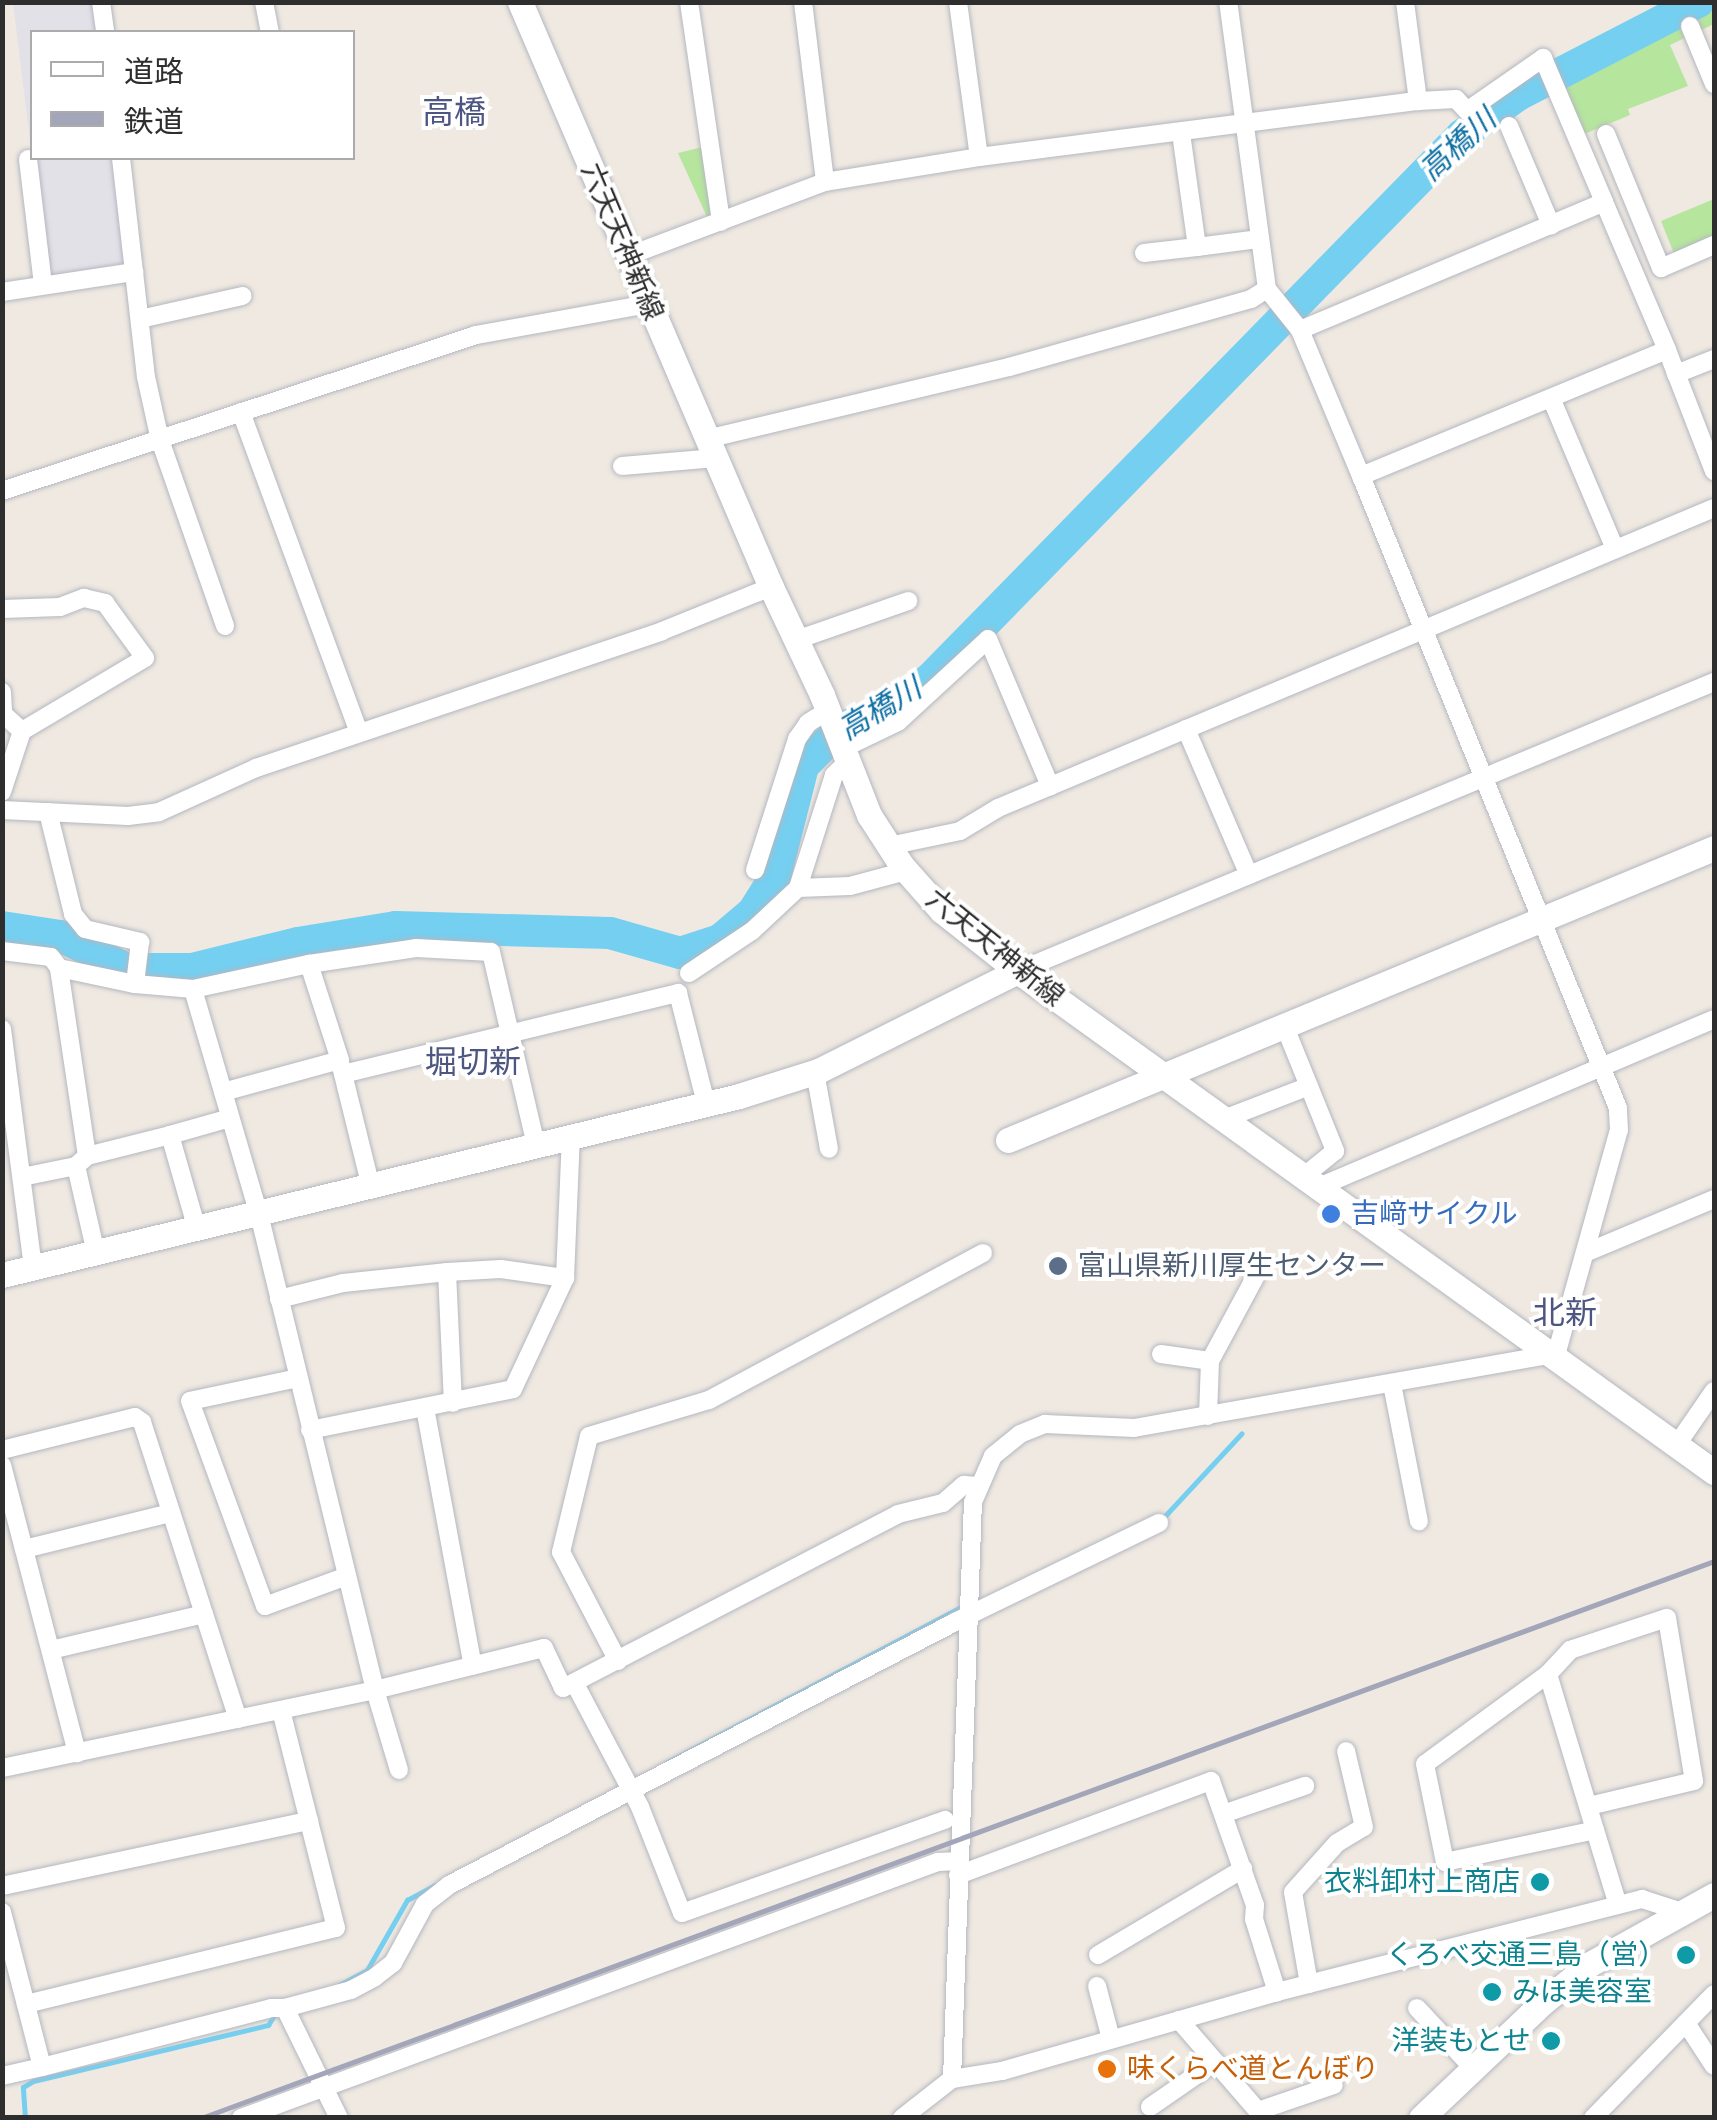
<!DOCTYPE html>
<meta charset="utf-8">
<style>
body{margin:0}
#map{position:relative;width:1717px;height:2120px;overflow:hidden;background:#efe9e1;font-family:"DejaVu Sans","Noto Sans JP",sans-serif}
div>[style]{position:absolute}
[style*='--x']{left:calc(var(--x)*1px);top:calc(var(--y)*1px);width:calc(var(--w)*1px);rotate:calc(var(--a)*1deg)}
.industrial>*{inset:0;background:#e3e1e8}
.green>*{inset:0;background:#b6e59e}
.stream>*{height:5px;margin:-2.5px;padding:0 2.5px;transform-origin:2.5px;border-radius:2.5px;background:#75cff0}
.river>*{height:32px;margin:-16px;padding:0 16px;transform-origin:16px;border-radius:16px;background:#75cff0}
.roads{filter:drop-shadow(0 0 2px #b4b7c1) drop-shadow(0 0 2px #b4b7c1)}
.street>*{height:18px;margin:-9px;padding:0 9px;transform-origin:9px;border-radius:9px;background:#fff}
.secondary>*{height:25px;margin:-12.5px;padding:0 12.5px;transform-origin:12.5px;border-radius:12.5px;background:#fff}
.rail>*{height:5px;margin:-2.5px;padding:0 2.5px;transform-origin:2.5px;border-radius:2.5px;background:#a3a6b8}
.dots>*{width:28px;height:28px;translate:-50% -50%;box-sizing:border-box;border:5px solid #fff;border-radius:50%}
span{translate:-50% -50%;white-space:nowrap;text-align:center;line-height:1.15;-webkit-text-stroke:8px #fff;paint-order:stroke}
.street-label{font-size:28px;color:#2e2e2e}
.shop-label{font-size:28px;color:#366cbe}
.left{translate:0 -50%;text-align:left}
.service-label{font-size:28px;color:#4e5e75}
.culture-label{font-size:28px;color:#0d838f}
.right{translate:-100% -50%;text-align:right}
.food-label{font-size:28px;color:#c56008}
.water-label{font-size:30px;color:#0d6fa3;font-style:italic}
.quarter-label{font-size:32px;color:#4d5680}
.frame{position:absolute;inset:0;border:5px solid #2e2e2e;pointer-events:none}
.legend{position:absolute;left:30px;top:30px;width:325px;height:130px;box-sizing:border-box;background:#fff;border:2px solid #ababab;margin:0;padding:12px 18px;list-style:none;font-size:30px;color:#2e2e2e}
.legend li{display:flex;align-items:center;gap:20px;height:50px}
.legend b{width:50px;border:2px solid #ababab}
</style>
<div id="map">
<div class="industrial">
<div style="clip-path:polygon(13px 3px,93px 3px,97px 32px,32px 32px,32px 158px,114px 158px,129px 268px,47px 278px)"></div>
</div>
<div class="green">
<div style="clip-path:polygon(1714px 9px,1714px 24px,1670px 45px,1688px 86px,1628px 109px,1630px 115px,1582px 135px,1561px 84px)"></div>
<div style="clip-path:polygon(707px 146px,717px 214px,707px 217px,678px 153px)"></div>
<div style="clip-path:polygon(1714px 199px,1714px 237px,1675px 256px,1661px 221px)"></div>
</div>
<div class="stream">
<div style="--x:1162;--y:1519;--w:117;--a:-47.1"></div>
<div style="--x:666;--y:1763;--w:338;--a:-27.9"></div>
<div style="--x:339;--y:1985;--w:32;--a:-28"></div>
<div style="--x:367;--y:1970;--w:81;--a:-60.3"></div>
<div style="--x:407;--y:1900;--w:32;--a:-28"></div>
<div style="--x:25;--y:2118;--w:31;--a:-94"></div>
<div style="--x:23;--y:2087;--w:12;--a:-31"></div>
<div style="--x:33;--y:2081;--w:242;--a:-13.4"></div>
<div style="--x:268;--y:2025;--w:15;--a:-58"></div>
</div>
<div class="river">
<div style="--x:2;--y:927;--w:59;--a:8.8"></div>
<div style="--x:60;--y:936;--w:75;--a:26.2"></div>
<div style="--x:127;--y:969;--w:65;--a:0"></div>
<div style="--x:192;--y:969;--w:109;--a:-13.8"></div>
<div style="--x:298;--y:943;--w:99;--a:-9.3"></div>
<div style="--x:396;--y:927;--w:214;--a:1.6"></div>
<div style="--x:610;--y:933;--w:73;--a:15.9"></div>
<div style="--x:680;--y:953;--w:42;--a:-18"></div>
<div style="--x:720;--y:940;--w:43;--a:-40.3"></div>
<div style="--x:753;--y:912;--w:41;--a:-57.8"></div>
<div style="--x:775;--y:877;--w:114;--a:-75.8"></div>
<div style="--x:803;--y:766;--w:54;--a:-45"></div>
<div style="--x:841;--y:728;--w:55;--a:-21.4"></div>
<div style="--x:892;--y:708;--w:49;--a:-37.6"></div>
<div style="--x:931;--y:678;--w:759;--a:-45.64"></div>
<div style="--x:1462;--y:135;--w:69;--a:-35.5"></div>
<div style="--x:1518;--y:95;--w:203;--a:-27.3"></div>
</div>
<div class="roads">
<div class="street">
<div style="--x:101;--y:2;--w:30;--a:82"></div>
<div style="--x:264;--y:2;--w:31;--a:79"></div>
<div style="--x:689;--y:2;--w:222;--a:81.7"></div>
<div style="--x:803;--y:2;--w:181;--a:83"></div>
<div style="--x:958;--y:2;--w:156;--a:82.3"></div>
<div style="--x:1405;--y:2;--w:100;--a:82.5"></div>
<div style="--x:1690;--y:26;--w:63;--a:67.5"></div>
<div style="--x:1509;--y:126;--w:108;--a:67"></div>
<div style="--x:1606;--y:134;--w:145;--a:67.7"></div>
<div style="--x:1661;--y:268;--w:58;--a:-23.5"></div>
<div style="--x:121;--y:158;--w:220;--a:83.5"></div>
<div style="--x:146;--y:377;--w:65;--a:77.5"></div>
<div style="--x:160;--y:440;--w:197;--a:70.7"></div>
<div style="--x:28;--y:159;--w:127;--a:83.2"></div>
<div style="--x:1197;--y:247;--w:63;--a:-7.4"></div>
<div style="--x:1144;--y:253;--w:53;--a:-6.5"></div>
<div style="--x:1197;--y:247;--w:115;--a:-98"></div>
<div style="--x:628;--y:256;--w:210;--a:-20.6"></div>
<div style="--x:825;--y:182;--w:156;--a:-9.2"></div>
<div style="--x:979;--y:157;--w:443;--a:-7.3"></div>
<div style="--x:1418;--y:101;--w:38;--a:-3"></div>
<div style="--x:1456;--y:99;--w:16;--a:47"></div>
<div style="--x:1467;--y:111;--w:93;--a:-34.9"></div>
<div style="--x:1543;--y:58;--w:156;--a:67"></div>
<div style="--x:2;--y:292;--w:134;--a:-8.6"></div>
<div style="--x:140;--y:319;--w:105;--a:-12.7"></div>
<div style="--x:1300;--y:330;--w:330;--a:-22.8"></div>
<div style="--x:1604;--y:202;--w:161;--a:66.9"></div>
<div style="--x:1676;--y:374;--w:41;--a:-21.5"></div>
<div style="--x:1551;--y:398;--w:164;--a:67"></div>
<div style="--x:241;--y:412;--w:342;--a:69.8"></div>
<div style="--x:707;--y:439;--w:310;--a:-13.4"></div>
<div style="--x:1009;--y:367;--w:251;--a:-15.7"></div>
<div style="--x:1251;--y:299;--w:19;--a:-32"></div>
<div style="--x:622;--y:466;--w:94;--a:-4.9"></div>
<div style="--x:1361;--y:476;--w:331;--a:-22.4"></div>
<div style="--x:1667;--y:350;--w:130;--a:68.8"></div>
<div style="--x:2;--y:491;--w:499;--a:-18.2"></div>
<div style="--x:476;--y:335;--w:175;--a:-10.2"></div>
<div style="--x:2;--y:609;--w:58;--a:-2"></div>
<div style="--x:60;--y:607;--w:26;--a:-21"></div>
<div style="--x:84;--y:598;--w:22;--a:13"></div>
<div style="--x:105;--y:603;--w:68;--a:54"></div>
<div style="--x:145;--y:658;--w:143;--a:149.3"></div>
<div style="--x:22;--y:731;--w:64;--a:108.2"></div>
<div style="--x:796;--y:640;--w:119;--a:-19.2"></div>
<div style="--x:2;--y:692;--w:22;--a:87"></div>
<div style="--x:3;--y:714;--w:25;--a:42"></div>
<div style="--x:1186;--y:729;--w:159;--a:66.7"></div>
<div style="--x:844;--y:748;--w:60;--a:-25.7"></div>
<div style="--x:898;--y:722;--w:122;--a:-42.7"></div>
<div style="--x:988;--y:639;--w:160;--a:67.1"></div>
<div style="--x:848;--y:761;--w:20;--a:135"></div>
<div style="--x:834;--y:775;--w:119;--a:107.7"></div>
<div style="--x:798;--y:888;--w:52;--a:-2.2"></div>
<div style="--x:850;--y:886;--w:58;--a:-15"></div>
<div style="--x:2;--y:810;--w:126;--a:2.7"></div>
<div style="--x:128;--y:816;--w:31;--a:-7"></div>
<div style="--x:159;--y:812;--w:107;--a:-24.4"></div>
<div style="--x:256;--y:768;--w:428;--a:-18.6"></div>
<div style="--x:662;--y:631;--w:118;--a:-22"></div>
<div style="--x:48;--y:812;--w:105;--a:76.2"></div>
<div style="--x:73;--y:914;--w:19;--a:51"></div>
<div style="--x:85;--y:929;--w:57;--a:13.3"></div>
<div style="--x:140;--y:942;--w:42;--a:96.8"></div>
<div style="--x:889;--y:846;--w:73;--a:-11.9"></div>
<div style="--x:960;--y:831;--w:44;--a:-31.2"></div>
<div style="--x:998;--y:808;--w:776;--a:-22.73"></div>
<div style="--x:755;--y:870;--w:138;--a:-72.2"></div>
<div style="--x:797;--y:739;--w:19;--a:-55"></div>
<div style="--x:808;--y:723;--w:25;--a:-32"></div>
<div style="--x:2;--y:951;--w:49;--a:7"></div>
<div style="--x:51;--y:957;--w:14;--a:54"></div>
<div style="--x:1018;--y:971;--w:754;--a:-22.55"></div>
<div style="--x:689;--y:973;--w:76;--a:-33.7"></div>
<div style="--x:752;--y:931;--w:63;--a:-43.1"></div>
<div style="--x:1285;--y:1027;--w:134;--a:68"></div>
<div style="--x:1335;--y:1151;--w:38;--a:141"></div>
<div style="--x:2;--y:1029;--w:240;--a:82.6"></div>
<div style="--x:341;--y:1066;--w:125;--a:76.1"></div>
<div style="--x:815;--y:1072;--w:78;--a:79.7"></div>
<div style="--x:343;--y:1074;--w:345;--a:-13.6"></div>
<div style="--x:678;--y:993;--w:114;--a:75.8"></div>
<div style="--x:223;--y:1092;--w:121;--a:-15.3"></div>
<div style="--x:340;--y:1060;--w:101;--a:-107.9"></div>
<div style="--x:1224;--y:1119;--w:91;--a:-21.2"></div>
<div style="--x:170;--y:1135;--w:62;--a:-15.8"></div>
<div style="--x:87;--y:1156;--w:86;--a:-14.2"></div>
<div style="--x:170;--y:1135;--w:98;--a:74"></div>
<div style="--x:76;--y:1166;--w:15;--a:-42"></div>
<div style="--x:87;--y:1156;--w:190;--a:-98.5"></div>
<div style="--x:59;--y:968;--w:78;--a:11.9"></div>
<div style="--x:135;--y:984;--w:58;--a:4.9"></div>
<div style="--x:22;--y:1177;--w:55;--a:-11.5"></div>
<div style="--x:76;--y:1166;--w:89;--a:77.1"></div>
<div style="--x:1321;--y:1186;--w:427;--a:-23"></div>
<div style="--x:1585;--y:1253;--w:140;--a:-22.7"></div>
<div style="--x:447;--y:1272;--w:54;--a:-3.2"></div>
<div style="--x:501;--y:1269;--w:65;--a:8"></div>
<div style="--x:279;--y:1299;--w:66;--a:-14"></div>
<div style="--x:343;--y:1283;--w:105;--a:-6"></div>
<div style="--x:447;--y:1272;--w:131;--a:87.4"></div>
<div style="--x:1161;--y:1354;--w:49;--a:8.1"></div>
<div style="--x:1210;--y:1361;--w:55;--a:92.1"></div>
<div style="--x:1210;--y:1361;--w:103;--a:-61.7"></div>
<div style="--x:298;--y:1378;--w:110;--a:168"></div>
<div style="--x:190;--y:1401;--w:218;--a:69.9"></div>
<div style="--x:265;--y:1606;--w:87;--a:-20.1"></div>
<div style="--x:1392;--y:1384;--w:140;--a:78.9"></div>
<div style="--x:425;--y:1408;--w:262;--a:79.5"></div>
<div style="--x:310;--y:1430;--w:207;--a:-11.4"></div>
<div style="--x:513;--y:1389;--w:123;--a:-64.9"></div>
<div style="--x:565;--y:1278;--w:141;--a:-87.6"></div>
<div style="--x:1676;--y:1446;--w:67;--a:-55.4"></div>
<div style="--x:2;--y:1450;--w:137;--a:-13.9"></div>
<div style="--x:135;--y:1417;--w:9;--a:36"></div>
<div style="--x:142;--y:1422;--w:312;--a:72.1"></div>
<div style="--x:2;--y:1465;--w:298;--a:75.4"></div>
<div style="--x:24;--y:1549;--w:151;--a:-13.8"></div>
<div style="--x:51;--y:1650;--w:157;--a:-13.2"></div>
<div style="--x:618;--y:1661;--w:123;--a:-117.6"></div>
<div style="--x:561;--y:1552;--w:119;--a:-76.4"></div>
<div style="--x:589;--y:1436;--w:125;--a:-16.7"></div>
<div style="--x:709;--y:1400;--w:311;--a:-28.2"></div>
<div style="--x:1548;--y:1674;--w:152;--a:143.8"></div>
<div style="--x:1425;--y:1764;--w:100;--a:78.5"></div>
<div style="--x:1445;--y:1862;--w:153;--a:-12"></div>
<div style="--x:1595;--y:1830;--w:163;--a:-106.8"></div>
<div style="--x:1548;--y:1674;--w:33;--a:-47"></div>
<div style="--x:1570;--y:1650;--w:102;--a:-18.3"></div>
<div style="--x:1667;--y:1618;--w:165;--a:80.6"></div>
<div style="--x:1694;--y:1781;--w:108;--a:166.6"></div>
<div style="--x:575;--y:1684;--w:139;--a:62.1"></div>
<div style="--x:640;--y:1807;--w:114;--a:68.4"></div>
<div style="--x:682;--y:1913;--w:279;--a:-19.5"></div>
<div style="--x:2;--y:1768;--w:381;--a:-11.8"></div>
<div style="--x:375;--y:1690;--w:174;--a:-14"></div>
<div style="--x:544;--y:1648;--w:44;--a:64.6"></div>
<div style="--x:563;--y:1688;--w:377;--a:-27.4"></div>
<div style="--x:898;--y:1514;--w:46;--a:-13.7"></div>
<div style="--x:943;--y:1503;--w:28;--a:-41"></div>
<div style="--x:964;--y:1485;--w:14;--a:4"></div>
<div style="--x:399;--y:1770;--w:84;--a:-106.7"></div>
<div style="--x:375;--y:1690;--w:489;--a:-103.7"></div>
<div style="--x:259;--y:1215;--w:235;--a:-106.3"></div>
<div style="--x:193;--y:989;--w:119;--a:-12.2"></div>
<div style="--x:309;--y:964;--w:108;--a:-8.5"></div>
<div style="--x:416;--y:948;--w:75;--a:3.1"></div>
<div style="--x:491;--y:952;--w:198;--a:76.9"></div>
<div style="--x:1223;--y:1814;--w:87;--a:-18.9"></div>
<div style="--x:1595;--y:1830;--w:78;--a:73"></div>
<div style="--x:958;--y:1875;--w:270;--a:-20.4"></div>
<div style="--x:1211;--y:1781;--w:132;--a:70.5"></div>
<div style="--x:1255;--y:1905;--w:14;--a:94"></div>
<div style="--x:1254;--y:1919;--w:77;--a:72.5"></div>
<div style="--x:2;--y:1886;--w:314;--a:-12"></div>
<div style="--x:309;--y:1821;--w:114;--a:-104.2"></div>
<div style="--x:2;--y:1912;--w:160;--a:75.5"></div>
<div style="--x:42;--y:2067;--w:41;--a:167.3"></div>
<div style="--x:1098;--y:1955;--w:169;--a:-30.7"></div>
<div style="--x:1309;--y:1984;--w:93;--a:-99.9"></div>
<div style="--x:1293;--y:1892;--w:66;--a:-48.1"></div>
<div style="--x:1337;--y:1843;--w:31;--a:-31"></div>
<div style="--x:1364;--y:1827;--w:78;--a:-103.3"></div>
<div style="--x:1097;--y:1986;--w:55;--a:75.2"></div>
<div style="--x:26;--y:2004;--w:319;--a:-13.8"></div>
<div style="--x:336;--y:1928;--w:110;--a:-104.2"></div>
<div style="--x:285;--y:2008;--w:68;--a:-15.3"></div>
<div style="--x:351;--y:1990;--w:27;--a:-28"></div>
<div style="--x:375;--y:1977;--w:23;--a:-38"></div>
<div style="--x:393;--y:1963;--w:67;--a:-61.5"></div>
<div style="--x:425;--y:1904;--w:31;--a:-38"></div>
<div style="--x:449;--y:1885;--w:570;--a:-27.46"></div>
<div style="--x:955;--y:1622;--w:227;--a:-25.9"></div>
<div style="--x:1417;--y:2008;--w:82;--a:47"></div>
<div style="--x:1179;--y:2020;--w:130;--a:49.1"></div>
<div style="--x:1686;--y:2023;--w:51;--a:56.9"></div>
<div style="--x:42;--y:2067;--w:236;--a:-14.4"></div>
<div style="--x:271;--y:2008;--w:14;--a:0"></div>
<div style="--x:285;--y:2008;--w:123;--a:63.9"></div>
<div style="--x:952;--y:2079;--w:577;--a:-87.92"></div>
<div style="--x:973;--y:1502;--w:50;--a:-66.5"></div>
<div style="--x:993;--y:1456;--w:35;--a:-39"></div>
<div style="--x:1020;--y:1434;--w:27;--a:-22"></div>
<div style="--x:1045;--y:1424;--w:89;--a:2.6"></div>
<div style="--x:1134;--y:1428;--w:424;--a:-10"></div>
<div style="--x:1552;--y:1354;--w:8;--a:-45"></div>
<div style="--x:1558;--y:1348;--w:226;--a:-74.4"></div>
<div style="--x:1619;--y:1130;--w:22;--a:-93"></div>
<div style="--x:1618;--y:1108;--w:682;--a:-112.13"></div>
<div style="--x:1361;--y:476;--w:158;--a:-112.7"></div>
<div style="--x:1300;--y:330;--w:53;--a:-128.8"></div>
<div style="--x:1267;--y:289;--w:290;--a:-97.7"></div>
<div style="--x:1150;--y:2107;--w:79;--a:-34.7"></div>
<div style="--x:1258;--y:2111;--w:80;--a:-18.9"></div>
<div style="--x:241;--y:2118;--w:743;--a:-20.17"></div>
<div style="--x:938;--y:1862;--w:21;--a:-3"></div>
<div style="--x:902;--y:2118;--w:63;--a:-38"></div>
<div style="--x:952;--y:2079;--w:51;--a:-9.1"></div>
<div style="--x:1002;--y:2071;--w:286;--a:-16"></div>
<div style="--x:1277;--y:1992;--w:377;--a:-14.3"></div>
<div style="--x:1642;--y:1899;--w:39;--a:18"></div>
<div style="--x:1593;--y:2118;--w:173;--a:-45.7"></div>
</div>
<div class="secondary">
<div style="--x:520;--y:2;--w:637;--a:66.78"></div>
<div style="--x:771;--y:587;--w:119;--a:64.7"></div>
<div style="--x:822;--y:695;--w:129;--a:68.6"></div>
<div style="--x:869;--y:815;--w:61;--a:57.1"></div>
<div style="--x:902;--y:866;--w:60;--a:48.4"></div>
<div style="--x:942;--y:911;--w:97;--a:38.3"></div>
<div style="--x:1018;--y:971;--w:858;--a:35.75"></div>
<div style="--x:1008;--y:1140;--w:764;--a:-22.47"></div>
<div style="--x:2;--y:1275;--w:758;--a:-13.65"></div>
<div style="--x:739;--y:1096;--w:83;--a:-17.6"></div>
<div style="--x:818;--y:1071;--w:224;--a:-26.6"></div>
<div style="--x:1421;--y:2118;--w:167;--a:-43.5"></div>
<div style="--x:1542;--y:2003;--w:62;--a:-39.1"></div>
<div style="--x:1590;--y:1964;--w:142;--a:-29.1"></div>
</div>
</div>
<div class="rail">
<div style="--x:201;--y:2118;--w:1612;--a:-20.21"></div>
</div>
<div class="dots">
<div style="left:1331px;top:1214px;background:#3f7fe0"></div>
<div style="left:1058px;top:1266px;background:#5c6f8a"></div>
<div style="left:1540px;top:1882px;background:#0f9aa8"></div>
<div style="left:1686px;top:1955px;background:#0f9aa8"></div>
<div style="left:1492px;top:1992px;background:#0f9aa8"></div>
<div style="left:1551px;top:2041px;background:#0f9aa8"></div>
<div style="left:1107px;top:2069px;background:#e8710a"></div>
</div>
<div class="street-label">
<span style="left:622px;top:242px;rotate:67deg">六天天神新線</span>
<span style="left:995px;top:948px;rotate:39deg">六天天神新線</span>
</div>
<div class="shop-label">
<span class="left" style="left:1351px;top:1214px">吉﨑サイクル</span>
</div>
<div class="service-label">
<span class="left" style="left:1078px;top:1266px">富山県新川厚生センター</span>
</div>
<div class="culture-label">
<span class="right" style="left:1520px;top:1882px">衣料卸村上商店</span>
<span class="right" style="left:1666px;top:1955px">くろべ交通三島（営）</span>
<span class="left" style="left:1512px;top:1992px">みほ美容室</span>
<span class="right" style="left:1531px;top:2041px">洋装もとせ</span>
</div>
<div class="food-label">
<span class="left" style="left:1127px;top:2069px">味くらべ道とんぼり</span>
</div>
<div class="water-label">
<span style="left:1458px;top:145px;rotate:-42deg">高橋川</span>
<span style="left:880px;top:709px;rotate:-31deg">高橋川</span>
</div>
<div class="quarter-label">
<span style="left:454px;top:112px">高橋</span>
<span style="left:473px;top:1062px">堀切新</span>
<span style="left:1565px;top:1313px">北新</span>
</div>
<div class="frame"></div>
<ul class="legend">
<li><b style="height:12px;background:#fff"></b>道路</li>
<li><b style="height:12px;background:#a3a6b8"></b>鉄道</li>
</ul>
</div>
